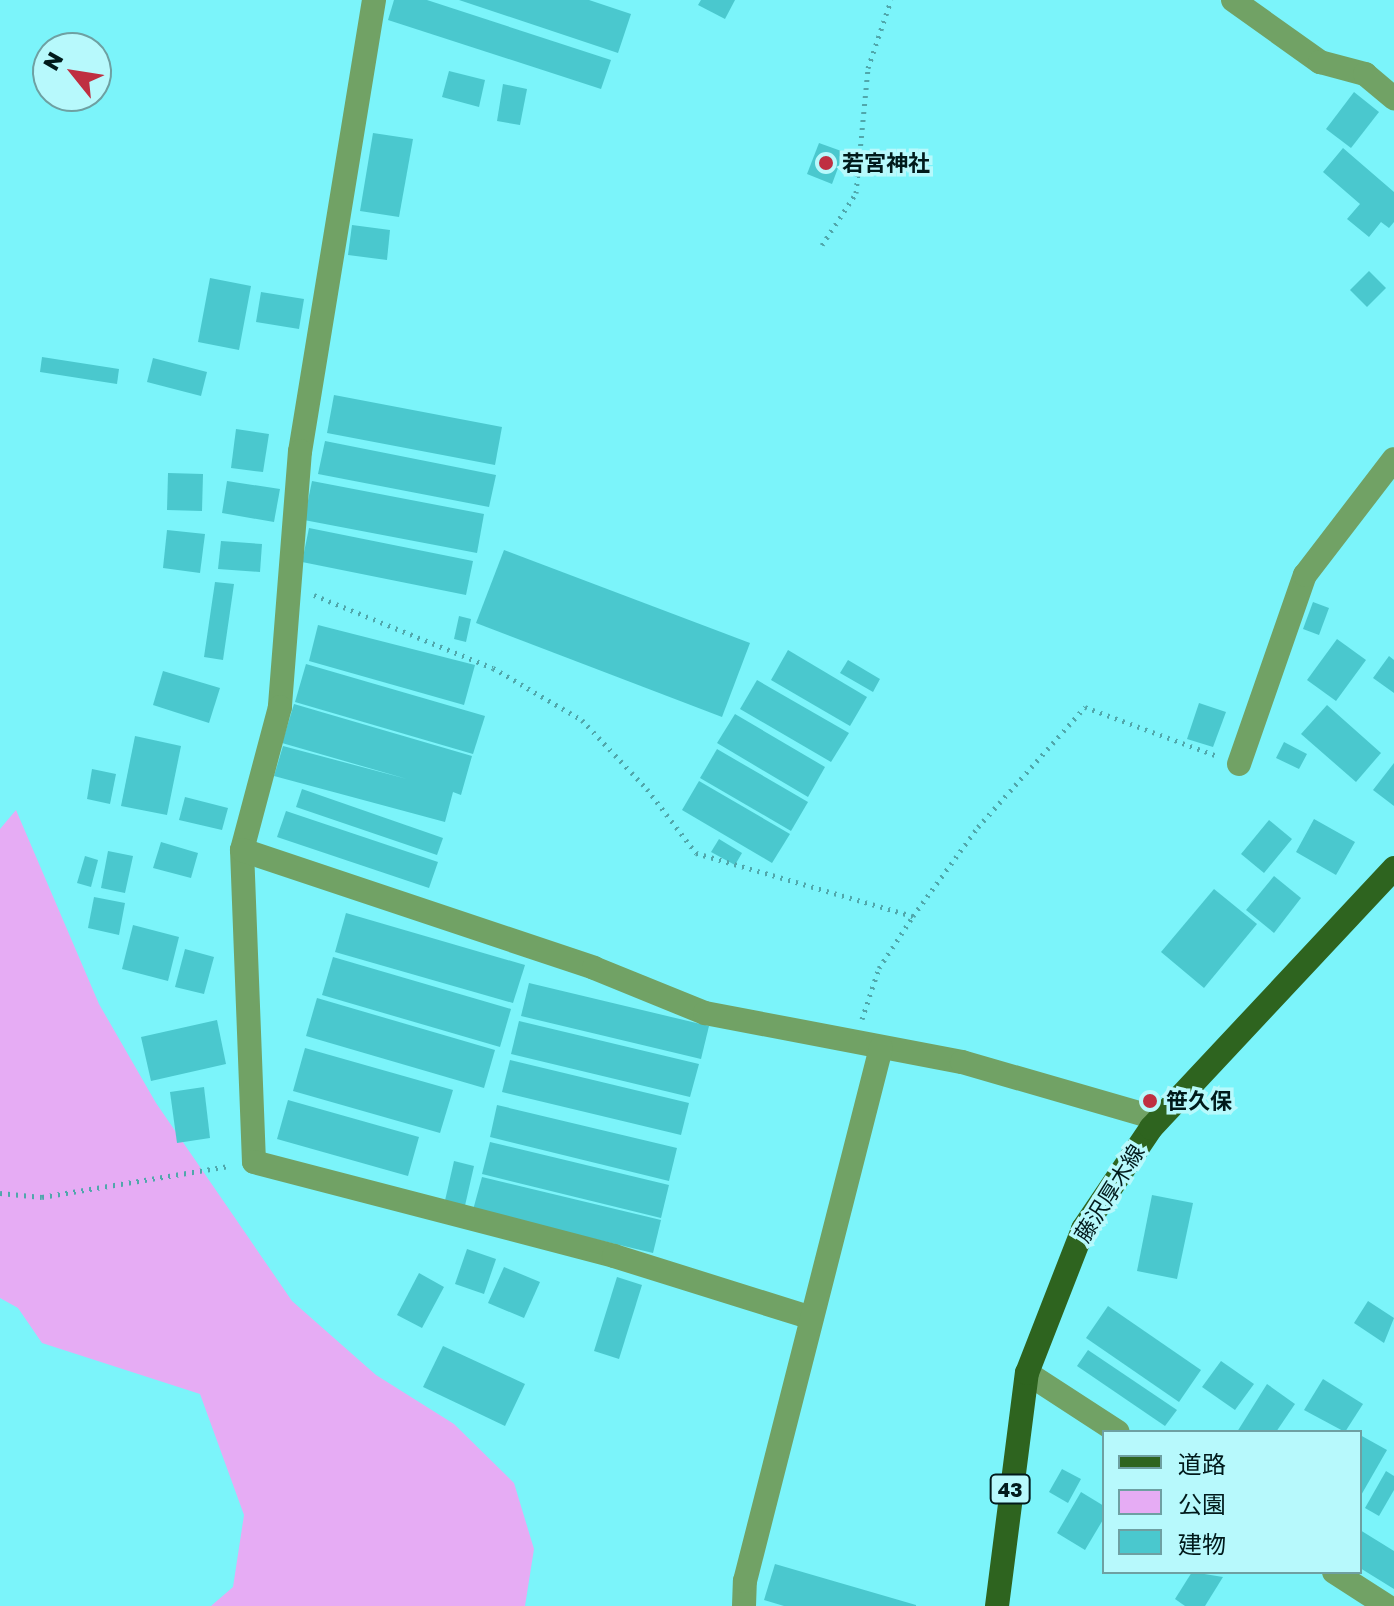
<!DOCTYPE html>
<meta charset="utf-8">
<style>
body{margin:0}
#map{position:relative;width:1394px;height:1606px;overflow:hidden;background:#7bf4fa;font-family:"Golos Text","Noto Sans JP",sans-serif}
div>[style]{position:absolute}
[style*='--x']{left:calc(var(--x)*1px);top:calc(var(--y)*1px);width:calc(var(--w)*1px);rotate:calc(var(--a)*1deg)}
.green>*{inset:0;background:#e6acf4}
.building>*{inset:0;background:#4ac8ce}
.path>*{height:5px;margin-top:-2.5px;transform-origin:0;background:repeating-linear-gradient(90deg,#50a7ab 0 2px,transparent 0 8px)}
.minor>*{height:24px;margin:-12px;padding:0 12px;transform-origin:12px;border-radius:12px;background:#71a265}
.major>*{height:24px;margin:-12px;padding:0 12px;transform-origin:12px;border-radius:12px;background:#2e641f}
.dots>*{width:22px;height:22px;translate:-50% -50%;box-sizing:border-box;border:4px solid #b7f9fc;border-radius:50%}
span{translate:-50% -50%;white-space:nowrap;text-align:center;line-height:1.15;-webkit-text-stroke:7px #b7f9fc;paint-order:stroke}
.shield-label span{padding:2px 6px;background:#b7f9fc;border:2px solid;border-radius:6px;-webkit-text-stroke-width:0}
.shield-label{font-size:20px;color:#011a1b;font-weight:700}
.poi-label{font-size:22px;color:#011a1b;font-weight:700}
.left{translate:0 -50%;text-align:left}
.street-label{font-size:22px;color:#011a1b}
.legend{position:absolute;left:1102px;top:1430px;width:260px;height:144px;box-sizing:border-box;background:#b7f9fc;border:2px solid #6ea0a2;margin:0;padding:10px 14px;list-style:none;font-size:24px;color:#011a1b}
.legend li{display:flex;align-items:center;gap:16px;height:40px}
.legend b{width:40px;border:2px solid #6ea0a2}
.north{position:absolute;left:32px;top:32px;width:80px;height:80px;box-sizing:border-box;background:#b7f9fc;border:2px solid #6ea0a2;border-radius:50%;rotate:300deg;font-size:22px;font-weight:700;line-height:32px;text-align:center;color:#011a1b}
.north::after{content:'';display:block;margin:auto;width:28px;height:36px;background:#bf2f41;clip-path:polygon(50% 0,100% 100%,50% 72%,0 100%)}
</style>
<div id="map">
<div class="green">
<div style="clip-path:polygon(16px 810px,99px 1004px,156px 1103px,292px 1301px,376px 1375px,454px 1424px,514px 1483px,534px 1549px,525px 1606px,211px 1606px,233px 1587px,244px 1515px,200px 1394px,42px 1343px,18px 1308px,0 1298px,0 829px)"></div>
</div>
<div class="building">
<div style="clip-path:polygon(394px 0,427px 0,611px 60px,601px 89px,388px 20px)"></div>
<div style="clip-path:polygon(459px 0,589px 0,631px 14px,618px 53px)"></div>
<div style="clip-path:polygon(701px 0,735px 0,725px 19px,698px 5px)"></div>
<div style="clip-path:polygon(449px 71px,485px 80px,479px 107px,442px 97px)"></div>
<div style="clip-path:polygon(503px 84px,527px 89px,520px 125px,497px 121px)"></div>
<div style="clip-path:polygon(1354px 92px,1379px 112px,1351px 148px,1326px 129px)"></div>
<div style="clip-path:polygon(373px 133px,413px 139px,399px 217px,360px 211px)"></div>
<div style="clip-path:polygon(819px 143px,844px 152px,832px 184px,807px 174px)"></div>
<div style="clip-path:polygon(1343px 148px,1394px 192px,1394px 222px,1389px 228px,1381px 222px,1369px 237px,1347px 219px,1360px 204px,1323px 172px)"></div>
<div style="clip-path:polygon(352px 225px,390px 230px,387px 260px,348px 255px)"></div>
<div style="clip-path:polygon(1369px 271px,1386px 288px,1367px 307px,1350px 290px)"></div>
<div style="clip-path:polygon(210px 278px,251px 286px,239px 350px,198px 342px)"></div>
<div style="clip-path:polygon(261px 292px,304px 299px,299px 329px,256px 322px)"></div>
<div style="clip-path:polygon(42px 357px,119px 369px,117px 384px,40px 372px)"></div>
<div style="clip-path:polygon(153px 358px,207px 372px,201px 396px,147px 382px)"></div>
<div style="clip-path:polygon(334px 395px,502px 427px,495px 465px,327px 433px)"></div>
<div style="clip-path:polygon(236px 429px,269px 434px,263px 472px,231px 468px)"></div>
<div style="clip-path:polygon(325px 441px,496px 475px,489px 507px,318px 474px)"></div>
<div style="clip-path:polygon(168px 473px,203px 474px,202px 511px,167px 510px)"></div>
<div style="clip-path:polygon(227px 481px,280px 489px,274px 522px,222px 513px)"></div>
<div style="clip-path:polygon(312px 481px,484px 514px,477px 553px,304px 520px)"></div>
<div style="clip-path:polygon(309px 528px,473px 561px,466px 595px,302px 562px)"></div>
<div style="clip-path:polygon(167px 530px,205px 534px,200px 573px,163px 568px)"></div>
<div style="clip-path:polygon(221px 541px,262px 544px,260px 572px,218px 569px)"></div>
<div style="clip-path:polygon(504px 550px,750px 643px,722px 717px,476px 623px)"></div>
<div style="clip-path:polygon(215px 582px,234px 584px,223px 660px,204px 657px)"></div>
<div style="clip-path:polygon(1313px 602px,1329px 608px,1319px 635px,1303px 629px)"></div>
<div style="clip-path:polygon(459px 616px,471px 619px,466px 642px,454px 639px)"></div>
<div style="clip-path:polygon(318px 625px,475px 665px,464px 705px,309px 661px)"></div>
<div style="clip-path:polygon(1337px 639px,1366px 660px,1336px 701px,1307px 680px)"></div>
<div style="clip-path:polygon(788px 650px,867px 697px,850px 726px,771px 680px)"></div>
<div style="clip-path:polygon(1389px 656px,1394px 660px,1394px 693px,1373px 678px)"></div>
<div style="clip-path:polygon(848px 660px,880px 679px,873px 692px,840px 673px)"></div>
<div style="clip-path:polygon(306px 664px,485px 716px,473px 754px,295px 702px)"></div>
<div style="clip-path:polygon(163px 671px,220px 688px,209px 723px,153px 705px)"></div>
<div style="clip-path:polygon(757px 680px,849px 733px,831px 762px,740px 709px)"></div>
<div style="clip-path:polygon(1199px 703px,1226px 712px,1213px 747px,1187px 739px)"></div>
<div style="clip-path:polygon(294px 704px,472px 756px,461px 795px,453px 792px,445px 822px,274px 776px,283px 746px,407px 779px,282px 743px)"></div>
<div style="clip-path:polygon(1327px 705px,1381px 753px,1356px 782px,1301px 734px)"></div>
<div style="clip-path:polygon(735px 714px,825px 767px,808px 797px,717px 743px)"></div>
<div style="clip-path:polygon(135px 736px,181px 746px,167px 815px,121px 806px)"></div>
<div style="clip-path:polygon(1284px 742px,1307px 754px,1299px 769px,1276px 758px)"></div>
<div style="clip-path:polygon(717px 749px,808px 802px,791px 831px,700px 778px)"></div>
<div style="clip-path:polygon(1394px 763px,1394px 806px,1373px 790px)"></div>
<div style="clip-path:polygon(92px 769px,116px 774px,110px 804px,87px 799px)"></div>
<div style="clip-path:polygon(699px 781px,790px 834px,772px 863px,682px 810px)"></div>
<div style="clip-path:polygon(302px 789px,443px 838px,437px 855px,296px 807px)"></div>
<div style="clip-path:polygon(185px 797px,228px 808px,222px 830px,179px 820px)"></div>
<div style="clip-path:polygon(286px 811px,438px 862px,429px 888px,277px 837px)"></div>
<div style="clip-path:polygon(1314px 819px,1355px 842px,1336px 875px,1296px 852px)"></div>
<div style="clip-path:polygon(1269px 820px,1292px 839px,1264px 873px,1241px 854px)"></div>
<div style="clip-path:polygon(719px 839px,742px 853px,735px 865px,711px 852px)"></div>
<div style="clip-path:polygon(161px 842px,198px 853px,191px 878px,153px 868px)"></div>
<div style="clip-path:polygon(108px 851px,133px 856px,125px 893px,101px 888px)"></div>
<div style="clip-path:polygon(85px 856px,98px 860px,91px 887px,77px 883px)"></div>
<div style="clip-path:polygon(1274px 876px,1301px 898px,1274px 933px,1246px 910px)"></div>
<div style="clip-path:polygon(1214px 889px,1257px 924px,1204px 988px,1161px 952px)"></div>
<div style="clip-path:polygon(94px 897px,125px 903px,119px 935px,88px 928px)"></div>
<div style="clip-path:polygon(346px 913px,525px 965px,513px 1003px,335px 952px)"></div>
<div style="clip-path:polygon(133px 925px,179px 937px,168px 981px,122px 969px)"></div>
<div style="clip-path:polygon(185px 949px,214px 957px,204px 994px,175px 987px)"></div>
<div style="clip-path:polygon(333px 957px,511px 1009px,500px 1047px,322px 995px)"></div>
<div style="clip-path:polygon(529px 983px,709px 1026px,701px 1059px,521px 1016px)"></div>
<div style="clip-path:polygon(317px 998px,495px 1050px,484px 1088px,306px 1036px)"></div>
<div style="clip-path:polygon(217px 1020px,226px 1064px,151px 1081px,141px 1037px)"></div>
<div style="clip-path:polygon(519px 1021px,699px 1064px,690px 1097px,511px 1054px)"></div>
<div style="clip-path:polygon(305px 1048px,453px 1090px,440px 1133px,293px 1091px)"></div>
<div style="clip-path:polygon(510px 1060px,689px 1103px,681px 1135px,502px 1092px)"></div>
<div style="clip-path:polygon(204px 1087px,210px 1138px,177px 1143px,170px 1092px)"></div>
<div style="clip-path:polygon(288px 1100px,419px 1137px,408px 1176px,277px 1139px)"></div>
<div style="clip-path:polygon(497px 1105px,677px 1148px,669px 1181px,490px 1137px)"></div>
<div style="clip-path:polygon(490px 1142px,669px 1185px,661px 1218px,482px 1174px)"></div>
<div style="clip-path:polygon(454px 1161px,474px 1166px,464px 1210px,444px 1205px)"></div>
<div style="clip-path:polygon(482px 1177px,661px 1220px,653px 1253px,473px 1210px)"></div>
<div style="clip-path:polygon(1152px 1195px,1193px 1203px,1177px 1279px,1137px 1271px)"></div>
<div style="clip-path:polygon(467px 1249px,496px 1259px,484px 1294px,455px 1284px)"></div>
<div style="clip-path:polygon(504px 1267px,540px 1282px,524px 1318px,488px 1303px)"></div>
<div style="clip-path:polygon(419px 1273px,444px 1287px,422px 1328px,397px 1315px)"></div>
<div style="clip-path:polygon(617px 1277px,642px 1285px,619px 1359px,594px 1351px)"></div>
<div style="clip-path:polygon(1368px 1301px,1394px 1318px,1384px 1343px,1354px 1323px)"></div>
<div style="clip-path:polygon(1108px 1306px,1201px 1370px,1179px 1402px,1086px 1338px)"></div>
<div style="clip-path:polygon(443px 1346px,525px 1384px,505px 1426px,423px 1387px)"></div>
<div style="clip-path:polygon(1088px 1350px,1177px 1410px,1165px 1426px,1077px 1366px)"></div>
<div style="clip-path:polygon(1221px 1361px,1254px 1384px,1235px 1410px,1202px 1387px)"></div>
<div style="clip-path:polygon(1323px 1379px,1363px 1404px,1345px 1432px,1304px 1410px)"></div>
<div style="clip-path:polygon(1267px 1384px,1295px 1404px,1276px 1432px,1237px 1432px)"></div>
<div style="clip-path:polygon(1360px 1435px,1387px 1450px,1360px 1497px)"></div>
<div style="clip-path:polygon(1062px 1469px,1081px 1479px,1068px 1503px,1049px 1492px)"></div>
<div style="clip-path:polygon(1386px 1471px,1394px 1476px,1394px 1490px,1379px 1516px,1365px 1508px)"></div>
<div style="clip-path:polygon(1081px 1492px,1104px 1506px,1104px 1518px,1085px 1550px,1057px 1533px)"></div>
<div style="clip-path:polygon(1360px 1530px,1394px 1551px,1394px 1589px,1360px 1568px)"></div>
<div style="clip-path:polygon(775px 1564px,916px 1605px,916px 1606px,784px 1606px,764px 1600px)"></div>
<div style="clip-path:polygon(1192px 1572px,1223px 1577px,1205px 1606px,1185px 1606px,1175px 1599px)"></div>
</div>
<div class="path">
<div style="--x:822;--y:245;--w:62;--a:-56.8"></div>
<div style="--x:856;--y:193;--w:126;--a:-84.5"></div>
<div style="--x:868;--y:68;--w:72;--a:-71.3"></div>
<div style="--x:314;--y:595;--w:193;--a:22.2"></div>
<div style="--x:493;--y:668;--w:103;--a:30.3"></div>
<div style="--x:582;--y:720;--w:95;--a:46.7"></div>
<div style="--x:647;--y:789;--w:81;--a:52.6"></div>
<div style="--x:696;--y:853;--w:226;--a:16.2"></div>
<div style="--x:862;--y:1019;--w:54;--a:-71.6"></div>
<div style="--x:879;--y:968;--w:62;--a:-56.8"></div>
<div style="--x:913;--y:916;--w:110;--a:-53.9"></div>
<div style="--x:978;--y:827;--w:161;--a:-48.3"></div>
<div style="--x:1085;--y:707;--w:139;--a:20.3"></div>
<div style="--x:0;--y:1193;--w:42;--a:5.4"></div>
<div style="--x:42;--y:1197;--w:191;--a:-9.4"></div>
</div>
<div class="minor">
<div style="--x:374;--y:0;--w:457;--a:99.3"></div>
<div style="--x:300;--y:451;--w:257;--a:94.5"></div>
<div style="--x:280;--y:707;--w:148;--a:104.9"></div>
<div style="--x:242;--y:850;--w:312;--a:87.8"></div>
<div style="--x:254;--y:1162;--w:372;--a:14.6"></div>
<div style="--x:614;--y:1256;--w:207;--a:17.4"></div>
<div style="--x:1233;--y:0;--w:107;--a:35.5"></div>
<div style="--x:1320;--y:62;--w:47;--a:14.9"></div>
<div style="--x:1365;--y:74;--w:38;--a:40"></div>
<div style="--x:1239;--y:764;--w:200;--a:-70.8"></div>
<div style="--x:1305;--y:575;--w:146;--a:-52.5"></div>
<div style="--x:242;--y:850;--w:371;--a:18.5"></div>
<div style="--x:594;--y:968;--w:120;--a:22.1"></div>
<div style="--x:705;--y:1013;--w:262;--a:10.8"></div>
<div style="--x:962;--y:1062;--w:205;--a:16.1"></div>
<div style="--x:1027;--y:1373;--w:108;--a:33"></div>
<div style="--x:1334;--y:1572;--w:63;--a:32.7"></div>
<div style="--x:744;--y:1606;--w:25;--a:-88"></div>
<div style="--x:745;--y:1581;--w:550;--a:-75.69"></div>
</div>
<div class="major">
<div style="--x:997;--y:1606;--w:235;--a:-82.7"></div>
<div style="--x:1027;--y:1373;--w:155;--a:-68.7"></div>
<div style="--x:1083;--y:1229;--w:122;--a:-56"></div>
<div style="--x:1151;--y:1128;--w:356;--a:-46.9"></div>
</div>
<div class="dots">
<div style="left:826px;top:163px;background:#bf2f41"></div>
<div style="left:1150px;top:1101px;background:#bf2f41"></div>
</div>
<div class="shield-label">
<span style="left:1010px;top:1489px">43</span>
</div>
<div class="poi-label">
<span class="left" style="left:842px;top:163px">若宮神社</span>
<span class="left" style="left:1166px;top:1101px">笹久保</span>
</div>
<div class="street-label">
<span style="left:1109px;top:1193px;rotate:-58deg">藤沢厚木線</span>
</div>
<ul class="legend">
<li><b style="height:10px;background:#2e641f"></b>道路</li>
<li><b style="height:22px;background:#e6acf4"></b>公園</li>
<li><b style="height:22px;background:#4ac8ce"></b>建物</li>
</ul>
<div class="north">N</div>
</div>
